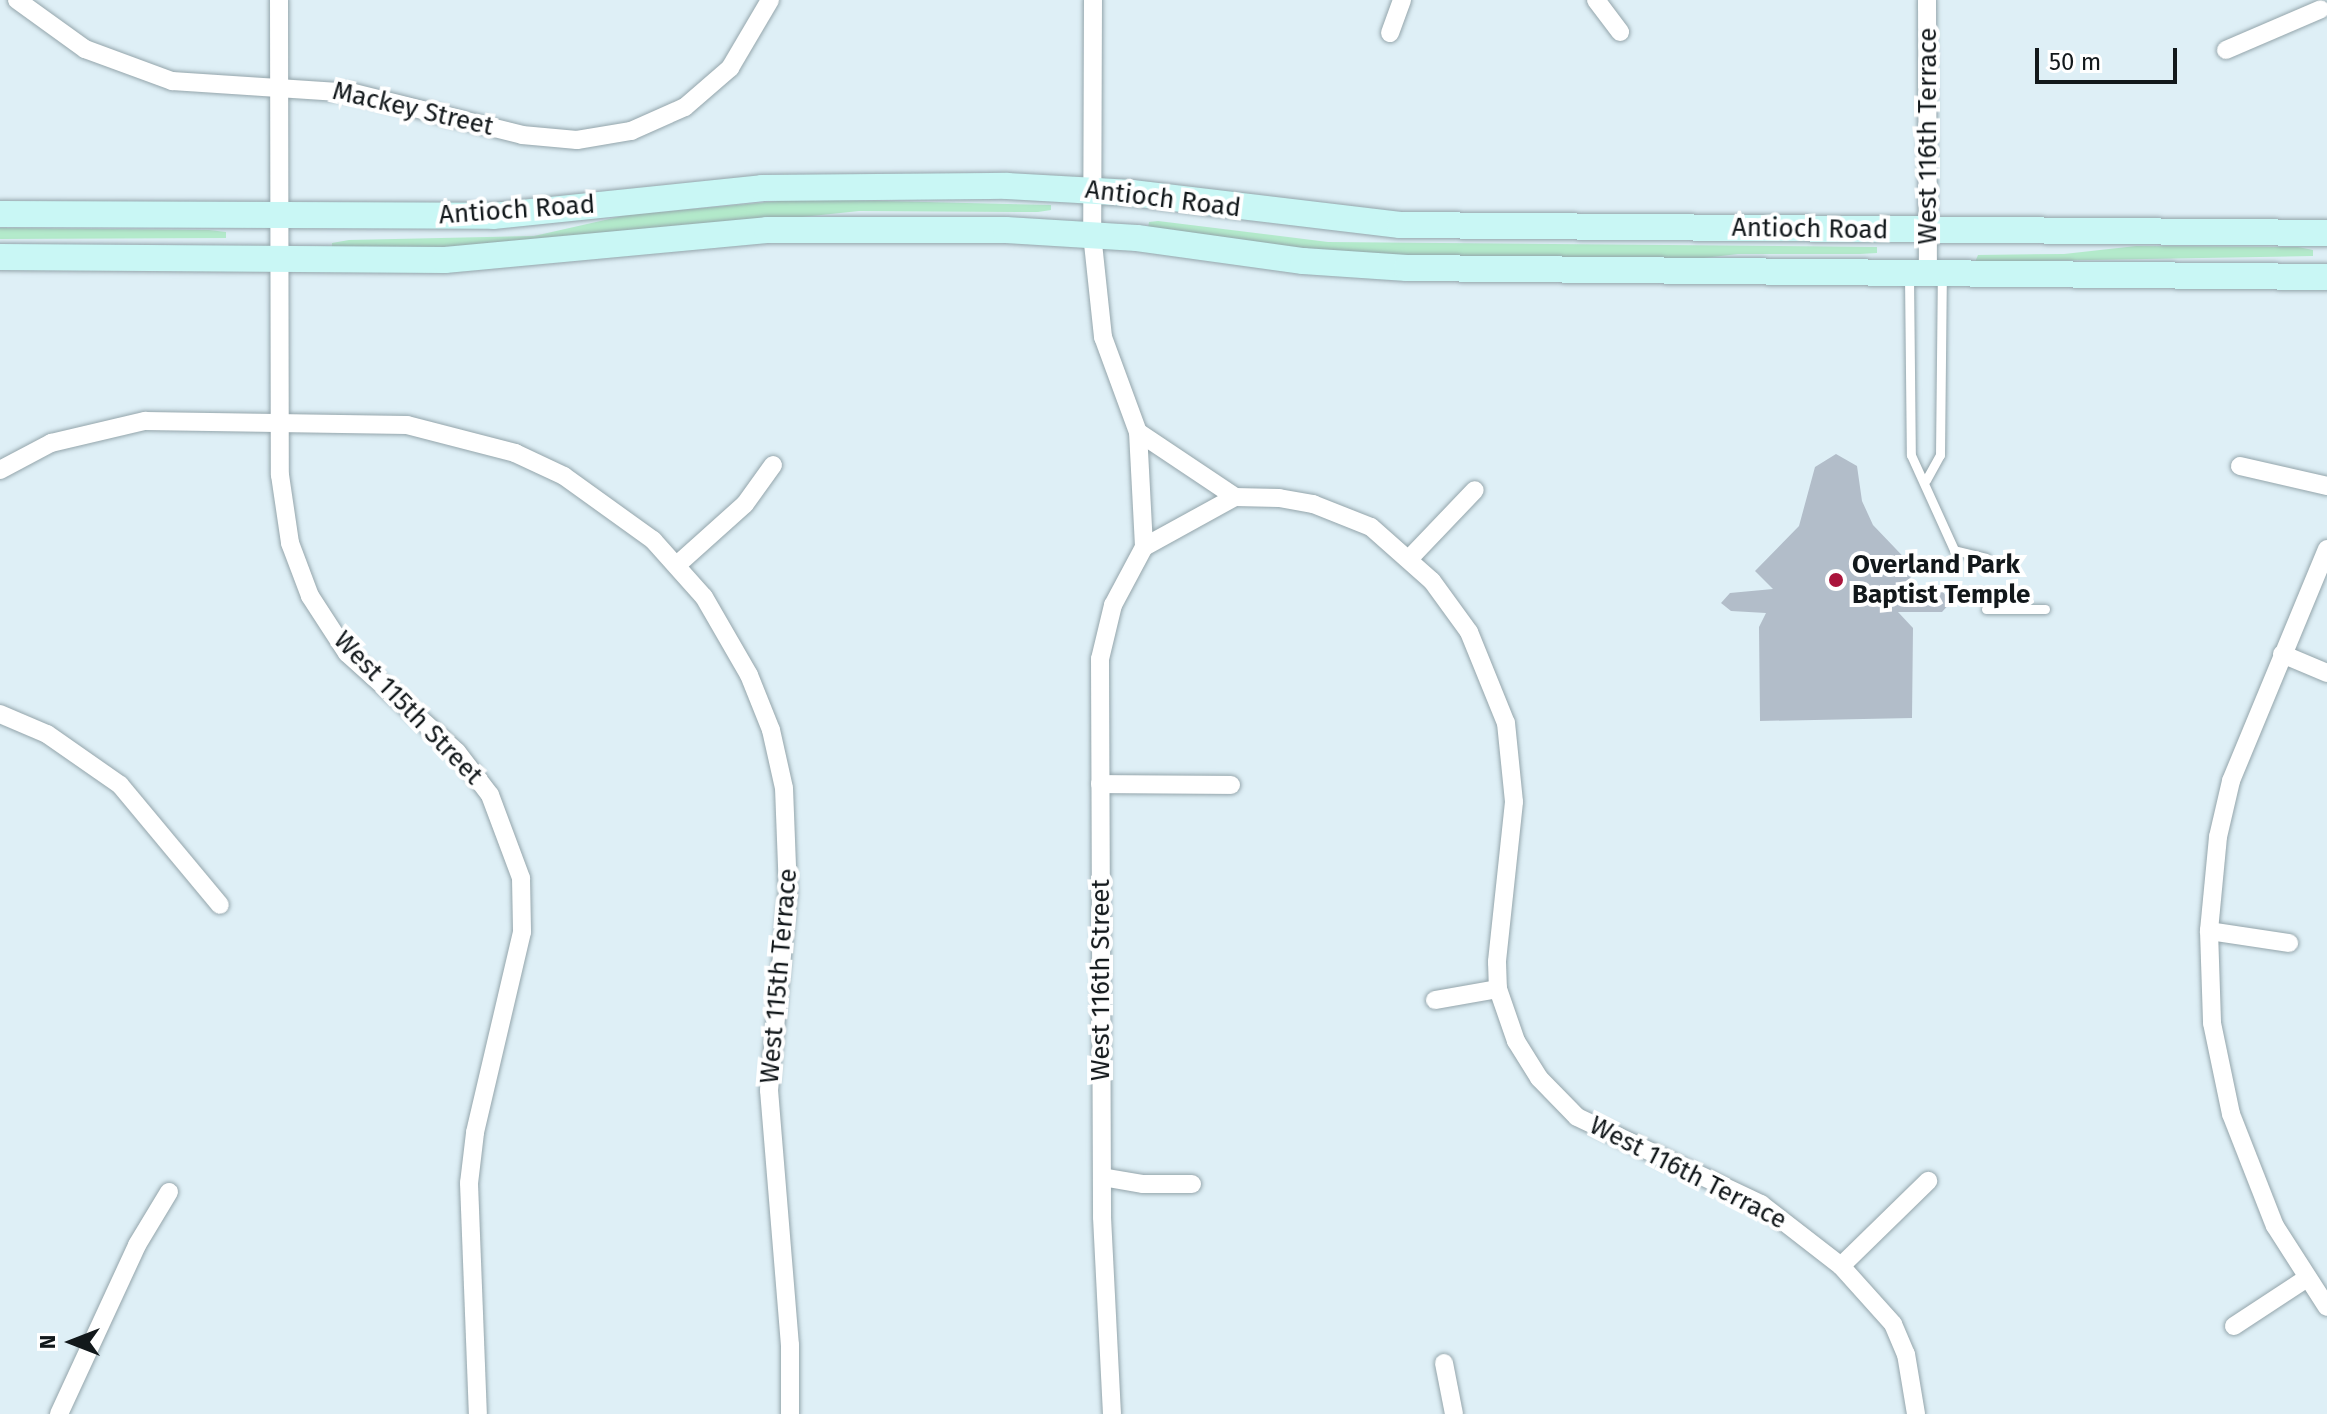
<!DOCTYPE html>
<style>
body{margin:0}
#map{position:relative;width:2327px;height:1414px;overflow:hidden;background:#deeff6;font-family:"Fira Sans",sans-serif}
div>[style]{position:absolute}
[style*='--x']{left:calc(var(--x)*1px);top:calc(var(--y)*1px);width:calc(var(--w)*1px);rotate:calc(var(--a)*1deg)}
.green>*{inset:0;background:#b3eacb}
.building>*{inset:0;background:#b2bdc9}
.roads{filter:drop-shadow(0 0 2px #94a5ab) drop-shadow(0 0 2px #94a5ab)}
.service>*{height:9px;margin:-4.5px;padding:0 4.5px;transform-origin:4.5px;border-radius:4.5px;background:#fff}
.minor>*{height:18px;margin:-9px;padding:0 9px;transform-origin:9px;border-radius:9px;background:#fff}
.secondary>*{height:26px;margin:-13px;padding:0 13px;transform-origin:13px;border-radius:13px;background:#c9f7f5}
.dots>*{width:22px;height:22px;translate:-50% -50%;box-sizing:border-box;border:4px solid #fff;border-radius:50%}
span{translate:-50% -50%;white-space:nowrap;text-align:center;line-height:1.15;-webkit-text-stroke:8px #fff;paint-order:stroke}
.street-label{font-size:26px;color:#12181b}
.poi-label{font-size:26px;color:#12181b;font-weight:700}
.left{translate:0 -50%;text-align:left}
.north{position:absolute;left:32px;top:1302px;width:80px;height:80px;-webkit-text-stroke:6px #fff;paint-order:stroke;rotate:270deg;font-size:22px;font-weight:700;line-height:32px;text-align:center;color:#12181b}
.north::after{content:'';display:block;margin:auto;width:28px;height:36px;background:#12181b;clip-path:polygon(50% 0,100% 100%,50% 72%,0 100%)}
.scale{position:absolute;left:2035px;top:48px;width:142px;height:36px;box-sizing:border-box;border:4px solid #12181b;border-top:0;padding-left:10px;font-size:24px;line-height:28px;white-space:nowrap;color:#12181b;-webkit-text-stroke:6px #fff;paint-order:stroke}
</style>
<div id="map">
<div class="green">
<div style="clip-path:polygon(801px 199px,1051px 205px,1051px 210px,1038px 212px,859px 211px,524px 246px,332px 248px,332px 243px,349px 240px,534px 236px,627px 215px)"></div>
<div style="clip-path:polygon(1158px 221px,1328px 242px,1877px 247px,1877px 253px,1860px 254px,1738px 254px,1678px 261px,1347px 256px,1148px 228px,1149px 222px)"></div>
<div style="clip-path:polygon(0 228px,209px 230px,226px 232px,226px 238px,0 239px)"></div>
<div style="clip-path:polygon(2136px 246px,2298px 247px,2313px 250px,2313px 256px,1975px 262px,1978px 255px,2064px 254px)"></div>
</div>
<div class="building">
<div style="clip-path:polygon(1836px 454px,1857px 466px,1862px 501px,1873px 525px,1917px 571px,1900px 588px,1942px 591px,1951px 602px,1942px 612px,1898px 612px,1913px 628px,1912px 718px,1760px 721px,1759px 627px,1766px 613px,1731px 611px,1721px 603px,1730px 593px,1773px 589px,1755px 571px,1799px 526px,1815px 467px)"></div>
</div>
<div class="roads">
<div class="service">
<div style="--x:1909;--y:276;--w:179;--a:89.4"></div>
<div style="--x:1911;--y:455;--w:104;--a:65.6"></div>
<div style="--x:1954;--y:550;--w:33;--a:14"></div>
<div style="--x:1926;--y:480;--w:29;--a:-61"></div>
<div style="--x:1940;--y:455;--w:180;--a:-89.4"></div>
<div style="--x:1986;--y:609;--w:59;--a:0"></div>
</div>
<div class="minor">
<div style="--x:17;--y:0;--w:84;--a:35.8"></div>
<div style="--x:85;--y:49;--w:93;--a:20.2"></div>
<div style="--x:172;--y:81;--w:182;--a:3.8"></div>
<div style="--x:354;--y:93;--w:173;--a:14"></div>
<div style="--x:522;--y:135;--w:55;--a:5.2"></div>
<div style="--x:577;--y:140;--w:55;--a:-9.5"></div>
<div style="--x:631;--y:131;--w:59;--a:-24"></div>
<div style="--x:685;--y:107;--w:60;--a:-40.9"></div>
<div style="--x:730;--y:68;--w:79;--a:-59.5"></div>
<div style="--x:279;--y:0;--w:475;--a:89.9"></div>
<div style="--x:280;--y:475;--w:69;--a:81.6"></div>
<div style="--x:290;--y:543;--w:57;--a:69.3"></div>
<div style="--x:310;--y:596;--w:68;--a:57"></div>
<div style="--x:347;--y:653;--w:148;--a:42"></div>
<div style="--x:457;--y:752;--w:54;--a:52.5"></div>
<div style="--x:490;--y:795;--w:89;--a:69.5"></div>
<div style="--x:521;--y:878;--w:54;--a:88.9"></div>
<div style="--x:522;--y:932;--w:206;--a:103.2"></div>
<div style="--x:475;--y:1133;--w:50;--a:96.8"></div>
<div style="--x:469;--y:1183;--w:231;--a:87.8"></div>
<div style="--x:1093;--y:0;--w:234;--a:90.2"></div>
<div style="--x:1092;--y:234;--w:104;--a:83.9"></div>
<div style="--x:1103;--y:337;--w:101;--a:69.8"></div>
<div style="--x:1138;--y:432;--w:115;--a:87"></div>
<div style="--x:1144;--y:547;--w:66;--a:118.1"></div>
<div style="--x:1113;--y:605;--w:56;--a:103.5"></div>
<div style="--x:1100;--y:659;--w:558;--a:89.79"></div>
<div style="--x:1102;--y:1217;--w:197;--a:87.1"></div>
<div style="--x:1596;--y:0;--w:40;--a:53"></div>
<div style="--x:1927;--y:0;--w:273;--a:89.8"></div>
<div style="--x:1390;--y:33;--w:35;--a:-70"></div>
<div style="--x:2226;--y:50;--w:103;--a:-23.3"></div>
<div style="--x:1138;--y:432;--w:117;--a:33.8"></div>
<div style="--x:2240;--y:466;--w:89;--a:12.9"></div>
<div style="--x:0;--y:470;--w:58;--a:-27.9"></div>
<div style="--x:51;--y:443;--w:97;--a:-13.2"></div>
<div style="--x:145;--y:421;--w:262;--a:0.9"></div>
<div style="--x:407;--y:425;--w:112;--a:14.5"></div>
<div style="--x:515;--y:453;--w:54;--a:25.1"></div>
<div style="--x:564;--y:476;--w:110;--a:35.7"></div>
<div style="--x:653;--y:540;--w:76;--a:48.2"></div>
<div style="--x:704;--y:597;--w:90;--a:60"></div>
<div style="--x:749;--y:675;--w:59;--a:68.2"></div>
<div style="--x:771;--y:730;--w:59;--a:77.4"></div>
<div style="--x:784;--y:788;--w:105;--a:87.8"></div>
<div style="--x:788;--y:893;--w:198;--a:95.5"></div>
<div style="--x:769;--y:1090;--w:256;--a:85.3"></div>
<div style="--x:790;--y:1345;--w:69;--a:90"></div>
<div style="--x:1144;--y:547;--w:104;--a:-28.8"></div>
<div style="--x:1235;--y:497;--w:44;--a:1.3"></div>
<div style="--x:1279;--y:498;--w:35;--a:10"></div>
<div style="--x:1313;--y:504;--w:62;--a:21.6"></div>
<div style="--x:1371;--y:527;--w:81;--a:41.5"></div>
<div style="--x:1432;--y:581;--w:63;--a:54"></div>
<div style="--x:1469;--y:632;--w:98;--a:67.9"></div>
<div style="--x:1506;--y:723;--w:79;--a:84.2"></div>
<div style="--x:1514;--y:802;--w:161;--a:96.1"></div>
<div style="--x:1497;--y:962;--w:27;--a:88"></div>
<div style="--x:1498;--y:989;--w:55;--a:70.9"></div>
<div style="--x:1516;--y:1041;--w:44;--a:58.1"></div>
<div style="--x:1539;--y:1078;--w:54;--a:45.7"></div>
<div style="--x:1577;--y:1117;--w:204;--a:25.3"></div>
<div style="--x:1761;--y:1204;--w:101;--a:37.8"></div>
<div style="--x:1841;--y:1266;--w:78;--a:48.1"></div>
<div style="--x:1893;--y:1324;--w:33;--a:67"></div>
<div style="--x:1906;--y:1354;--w:61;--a:80.5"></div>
<div style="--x:2327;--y:549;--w:251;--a:112.5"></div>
<div style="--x:2231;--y:781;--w:57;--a:103.1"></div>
<div style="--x:2218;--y:837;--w:94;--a:95.5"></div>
<div style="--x:2209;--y:931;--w:92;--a:88.1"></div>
<div style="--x:2212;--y:1023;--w:93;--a:78.2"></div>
<div style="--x:2231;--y:1114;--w:120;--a:68.6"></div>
<div style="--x:2275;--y:1226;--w:96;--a:57.3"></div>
<div style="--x:1409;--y:559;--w:95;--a:-46.3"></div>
<div style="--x:677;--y:565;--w:91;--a:-41.9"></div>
<div style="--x:745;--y:504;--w:48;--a:-54.3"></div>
<div style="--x:2282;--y:654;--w:49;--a:22.9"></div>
<div style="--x:0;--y:714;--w:51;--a:23.1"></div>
<div style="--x:47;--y:734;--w:89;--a:34.9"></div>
<div style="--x:120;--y:785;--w:156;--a:50.2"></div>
<div style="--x:1100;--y:784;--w:131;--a:0.4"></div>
<div style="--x:2209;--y:931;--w:81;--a:8.5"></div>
<div style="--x:1435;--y:1000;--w:64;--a:-9.9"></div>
<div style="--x:1102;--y:1177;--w:42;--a:9.7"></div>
<div style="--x:1143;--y:1184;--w:49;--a:0"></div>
<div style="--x:1841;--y:1266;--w:122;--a:-44.3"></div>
<div style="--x:2234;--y:1326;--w:87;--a:-33.3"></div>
<div style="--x:1444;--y:1363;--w:52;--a:78.9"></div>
<div style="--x:59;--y:1414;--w:186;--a:-65.2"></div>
<div style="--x:137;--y:1245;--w:62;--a:-58.9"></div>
</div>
<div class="secondary">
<div style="--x:0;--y:214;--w:493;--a:0.2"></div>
<div style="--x:493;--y:216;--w:270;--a:-5.9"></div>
<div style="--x:762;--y:188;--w:245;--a:-0.5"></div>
<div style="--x:1007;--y:186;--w:125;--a:3.2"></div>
<div style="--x:1132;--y:193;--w:270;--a:6.8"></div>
<div style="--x:1400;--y:225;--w:927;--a:0.49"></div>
<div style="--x:0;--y:257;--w:445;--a:0.4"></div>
<div style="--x:445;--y:260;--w:323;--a:-5.3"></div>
<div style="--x:767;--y:230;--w:239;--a:0"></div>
<div style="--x:1006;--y:230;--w:131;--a:3.5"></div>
<div style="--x:1137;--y:238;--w:168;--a:7.9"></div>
<div style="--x:1303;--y:261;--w:104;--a:3.9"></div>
<div style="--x:1407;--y:268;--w:920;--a:0.56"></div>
</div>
</div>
<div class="dots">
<div style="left:1836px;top:580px;background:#aa143b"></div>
</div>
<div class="street-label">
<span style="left:413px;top:109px;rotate:13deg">Mackey Street</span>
<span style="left:1928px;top:136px;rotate:-90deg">West 116th Terrace</span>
<span style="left:1163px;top:199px;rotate:7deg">Antioch Road</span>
<span style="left:517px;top:210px;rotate:-4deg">Antioch Road</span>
<span style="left:1810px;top:229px;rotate:1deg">Antioch Road</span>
<span style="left:408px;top:708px;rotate:46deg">West 115th Street</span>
<span style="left:779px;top:976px;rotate:-85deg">West 115th Terrace</span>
<span style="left:1101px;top:980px;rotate:-90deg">West 116th Street</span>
<span style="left:1688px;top:1173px;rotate:27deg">West 116th Terrace</span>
</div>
<div class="poi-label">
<span class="left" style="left:1852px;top:580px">Overland Park<br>Baptist Temple</span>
</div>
<div class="north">N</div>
<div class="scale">50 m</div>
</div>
